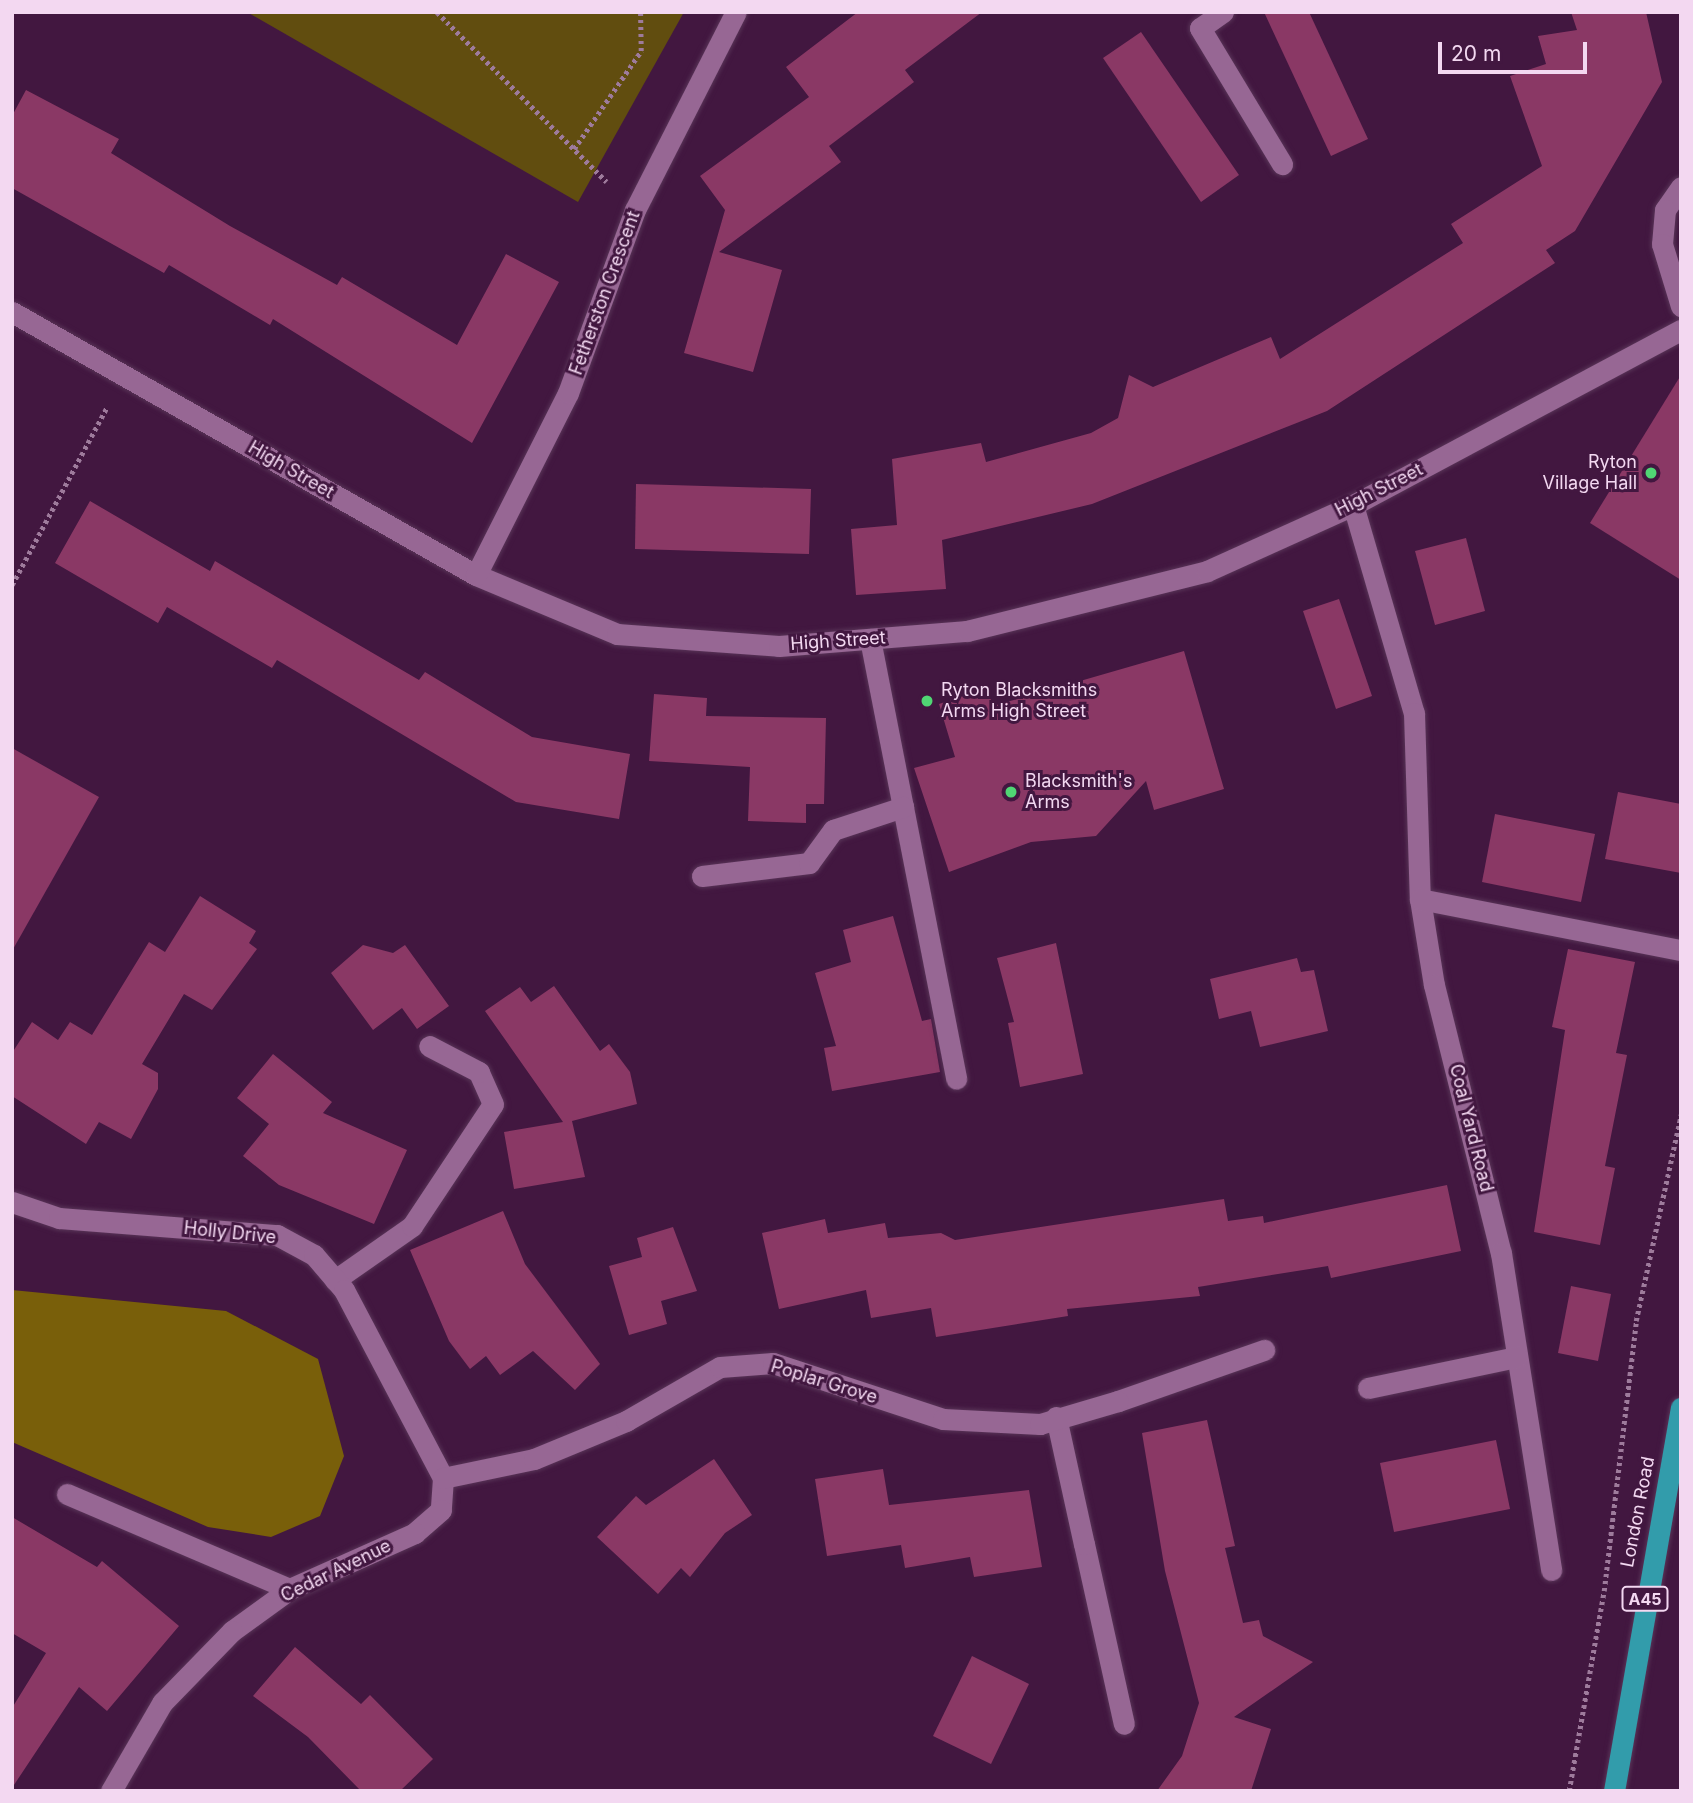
<!DOCTYPE html>
<style>
body{margin:0}
#map{position:relative;width:1693px;height:1803px;overflow:hidden;background:#421740;font-family:Inter,sans-serif}
div>[style]{position:absolute}
[style*='--x']{left:calc(var(--x)*1px);top:calc(var(--y)*1px);width:calc(var(--w)*1px);rotate:calc(var(--a)*1deg)}
.green>*{inset:0;background:#614d0f}
.forest>*{inset:0;background:#795f0a}
.building>*{inset:0;background:#8a3865}
.path>*{height:4.5px;margin-top:-2.25px;transform-origin:0;background:repeating-linear-gradient(90deg,#9e7b9c 0 3.5px,transparent 0 7px)}
.roads{filter:drop-shadow(0 0 2px #583457) drop-shadow(0 0 2px #583457)}
.lane>*{height:21px;margin:-10.5px;padding:0 10.5px;transform-origin:10.5px;border-radius:10.5px;background:#976794}
.street>*{height:21px;margin:-10.5px;padding:0 10.5px;transform-origin:10.5px;border-radius:10.5px;background:#976794}
.highway>*{height:21px;margin:-10.5px;padding:0 10.5px;transform-origin:10.5px;border-radius:10.5px;background:#329cab}
.dots>*{width:19px;height:19px;translate:-50% -50%;box-sizing:border-box;border:4px solid #421740;border-radius:50%}
span{translate:-50% -50%;white-space:nowrap;text-align:center;line-height:1.15;-webkit-text-stroke:6px #421740;paint-order:stroke}
.shield-label span{padding:2px 5px;background:#421740;border:2px solid;border-radius:5px;-webkit-text-stroke-width:0}
.shield-label{font-size:16px;color:#f3d8f1;font-weight:700}
.street-label{font-size:18px;color:#f3d8f1}
.poi-label{font-size:18px;color:#f3d8f1}
.right{translate:-100% -50%;text-align:right}
.left{translate:0 -50%;text-align:left}
.frame{position:absolute;inset:0;border:14px solid #f3d8f1;pointer-events:none}
.scale{position:absolute;left:1438px;top:42px;width:149px;height:32px;box-sizing:border-box;border:4px solid #f3d8f1;border-top:0;padding-left:9px;font-size:21px;line-height:24px;white-space:nowrap;color:#f3d8f1;-webkit-text-stroke:5px #421740;paint-order:stroke}
</style>
<div id="map">
<div class="green">
<div style="clip-path:polygon(247px 12px,684px 12px,578px 202px)"></div>
</div>
<div class="forest">
<div style="clip-path:polygon(12px 1290px,226px 1311px,318px 1359px,344px 1456px,320px 1516px,271px 1537px,208px 1527px,12px 1442px)"></div>
</div>
<div class="building">
<div style="clip-path:polygon(858px 12px,982px 12px,905px 70px,914px 82px,829px 146px,841px 162px,719px 252px,782px 270px,753px 372px,684px 353px,725px 210px,700px 176px,809px 97px,786px 67px)"></div>
<div style="clip-path:polygon(1264px 12px,1309px 12px,1368px 139px,1331px 156px)"></div>
<div style="clip-path:polygon(1571px 12px,1646px 12px,1662px 82px,1575px 231px,1546px 250px,1555px 263px,1327px 411px,1092px 504px,942px 540px,946px 589px,856px 595px,851px 529px,897px 525px,892px 459px,981px 443px,986px 462px,1091px 433px,1118px 418px,1129px 375px,1153px 387px,1271px 337px,1280px 359px,1463px 243px,1451px 224px,1542px 166px,1510px 76px,1546px 64px,1538px 36px,1577px 30px)"></div>
<div style="clip-path:polygon(1141px 32px,1239px 175px,1201px 202px,1103px 58px)"></div>
<div style="clip-path:polygon(26px 90px,119px 139px,111px 153px,230px 226px,337px 285px,342px 277px,457px 345px,506px 254px,559px 282px,472px 443px,273px 319px,270px 325px,169px 265px,164px 273px,12px 188px,12px 116px)"></div>
<div style="clip-path:polygon(1681px 375px,1681px 580px,1590px 523px)"></div>
<div style="clip-path:polygon(636px 484px,811px 489px,809px 554px,635px 549px)"></div>
<div style="clip-path:polygon(90px 501px,210px 571px,215px 561px,419px 680px,425px 672px,532px 737px,630px 754px,619px 819px,516px 802px,277px 660px,272px 668px,167px 607px,158px 623px,55px 563px)"></div>
<div style="clip-path:polygon(1466px 538px,1485px 611px,1435px 625px,1415px 551px)"></div>
<div style="clip-path:polygon(1339px 599px,1372px 696px,1336px 709px,1303px 611px)"></div>
<div style="clip-path:polygon(1184px 651px,1224px 789px,1154px 810px,1146px 781px,1096px 836px,1031px 842px,949px 872px,914px 768px,955px 757px,939px 704px,987px 688px,993px 706px)"></div>
<div style="clip-path:polygon(654px 694px,707px 698px,706px 716px,826px 718px,824px 804px,806px 804px,806px 823px,748px 821px,750px 767px,649px 761px)"></div>
<div style="clip-path:polygon(12px 748px,99px 797px,12px 951px)"></div>
<div style="clip-path:polygon(1618px 792px,1681px 804px,1681px 873px,1605px 859px)"></div>
<div style="clip-path:polygon(1495px 814px,1595px 834px,1581px 902px,1482px 882px)"></div>
<div style="clip-path:polygon(200px 896px,256px 931px,249px 943px,257px 949px,212px 1010px,184px 994px,142px 1064px,158px 1073px,158px 1089px,131px 1139px,99px 1122px,86px 1144px,12px 1096px,12px 1053px,32px 1022px,58px 1040px,70px 1022px,92px 1035px,149px 942px,165px 952px)"></div>
<div style="clip-path:polygon(893px 916px,922px 1021px,931px 1019px,940px 1072px,832px 1091px,824px 1048px,836px 1046px,815px 973px,851px 962px,843px 930px)"></div>
<div style="clip-path:polygon(1056px 943px,1083px 1074px,1020px 1087px,1008px 1023px,1014px 1022px,997px 958px)"></div>
<div style="clip-path:polygon(363px 945px,393px 953px,405px 945px,449px 1006px,417px 1029px,402px 1008px,373px 1030px,331px 973px)"></div>
<div style="clip-path:polygon(1568px 949px,1635px 962px,1616px 1053px,1627px 1055px,1605px 1166px,1615px 1168px,1600px 1245px,1534px 1232px,1565px 1030px,1552px 1027px)"></div>
<div style="clip-path:polygon(1297px 958px,1301px 972px,1314px 970px,1328px 1031px,1260px 1047px,1251px 1011px,1219px 1019px,1210px 979px)"></div>
<div style="clip-path:polygon(554px 986px,600px 1051px,609px 1044px,630px 1072px,637px 1104px,572px 1121px,585px 1177px,514px 1189px,504px 1132px,563px 1122px,485px 1011px,520px 987px,531px 1002px)"></div>
<div style="clip-path:polygon(273px 1054px,332px 1102px,323px 1113px,407px 1150px,374px 1224px,279px 1185px,243px 1156px,269px 1124px,237px 1098px)"></div>
<div style="clip-path:polygon(1447px 1185px,1461px 1251px,1331px 1278px,1328px 1266px,1198px 1287px,1200px 1296px,1067px 1309px,1068px 1316px,936px 1337px,931px 1308px,871px 1318px,866px 1290px,779px 1309px,762px 1233px,825px 1219px,828px 1233px,885px 1223px,888px 1238px,941px 1233px,955px 1240px,1224px 1199px,1228px 1221px,1263px 1216px,1264px 1223px)"></div>
<div style="clip-path:polygon(503px 1211px,525px 1264px,600px 1364px,575px 1390px,533px 1351px,500px 1375px,486px 1356px,470px 1369px,449px 1341px,410px 1250px)"></div>
<div style="clip-path:polygon(673px 1227px,697px 1291px,661px 1301px,667px 1324px,629px 1335px,609px 1266px,642px 1257px,637px 1238px)"></div>
<div style="clip-path:polygon(1571px 1286px,1611px 1294px,1598px 1361px,1558px 1353px)"></div>
<div style="clip-path:polygon(1207px 1420px,1235px 1546px,1225px 1548px,1243px 1623px,1259px 1620px,1263px 1636px,1313px 1662px,1234px 1717px,1271px 1729px,1251px 1791px,1157px 1791px,1182px 1756px,1199px 1703px,1165px 1571px,1142px 1433px)"></div>
<div style="clip-path:polygon(1496px 1440px,1510px 1509px,1394px 1532px,1380px 1463px)"></div>
<div style="clip-path:polygon(714px 1459px,752px 1515px,725px 1533px,690px 1577px,681px 1568px,658px 1594px,597px 1537px,636px 1496px,646px 1505px)"></div>
<div style="clip-path:polygon(883px 1469px,889px 1505px,1029px 1490px,1042px 1567px,974px 1577px,970px 1557px,905px 1568px,901px 1545px,827px 1556px,815px 1479px)"></div>
<div style="clip-path:polygon(12px 1517px,97px 1567px,102px 1561px,179px 1626px,107px 1711px,79px 1687px,12px 1788px,12px 1708px,46px 1653px,12px 1633px)"></div>
<div style="clip-path:polygon(295px 1647px,361px 1704px,370px 1695px,433px 1759px,400px 1791px,361px 1791px,308px 1737px,253px 1696px)"></div>
<div style="clip-path:polygon(972px 1656px,1029px 1684px,991px 1764px,933px 1736px)"></div>
</div>
<div class="path">
<div style="--x:437;--y:12;--w:240;--a:45"></div>
<div style="--x:574;--y:149;--w:119;--a:-55.6"></div>
<div style="--x:641;--y:51;--w:39;--a:-91"></div>
<div style="--x:12;--y:585;--w:202;--a:-61.9"></div>
<div style="--x:1569;--y:1791;--w:203;--a:-80.1"></div>
<div style="--x:1604;--y:1591;--w:272;--a:-83.2"></div>
<div style="--x:1636;--y:1321;--w:212;--a:-77.7"></div>
</div>
<div class="roads">
<div class="lane">
<div style="--x:1223;--y:12;--w:28;--a:145"></div>
<div style="--x:1200;--y:28;--w:159;--a:58.9"></div>
<div style="--x:870;--y:639;--w:448;--a:78.9"></div>
<div style="--x:702;--y:876;--w:108;--a:-6.9"></div>
<div style="--x:809;--y:863;--w:41;--a:-54"></div>
<div style="--x:833;--y:830;--w:74;--a:-18.2"></div>
<div style="--x:335;--y:1280;--w:94;--a:-35"></div>
<div style="--x:412;--y:1226;--w:146;--a:-56.4"></div>
<div style="--x:493;--y:1104;--w:35;--a:-114"></div>
<div style="--x:479;--y:1072;--w:56;--a:-152.5"></div>
<div style="--x:1118;--y:1401;--w:155;--a:-19.3"></div>
<div style="--x:67;--y:1494;--w:242;--a:23.1"></div>
<div style="--x:1084;--y:1544;--w:184;--a:77.5"></div>
</div>
<div class="street">
<div style="--x:1681;--y:187;--w:28;--a:125"></div>
<div style="--x:1665;--y:210;--w:34;--a:95"></div>
<div style="--x:1662;--y:244;--w:65;--a:73"></div>
<div style="--x:12;--y:312;--w:533;--a:29.55"></div>
<div style="--x:476;--y:575;--w:153;--a:22.7"></div>
<div style="--x:617;--y:634;--w:162;--a:4.2"></div>
<div style="--x:779;--y:646;--w:189;--a:-4.6"></div>
<div style="--x:967;--y:631;--w:247;--a:-14"></div>
<div style="--x:1207;--y:571;--w:160;--a:-24.3"></div>
<div style="--x:1353;--y:505;--w:372;--a:-28.1"></div>
<div style="--x:1353;--y:505;--w:217;--a:73.7"></div>
<div style="--x:1414;--y:713;--w:186;--a:88.2"></div>
<div style="--x:1420;--y:899;--w:87;--a:80.8"></div>
<div style="--x:1434;--y:985;--w:276;--a:76"></div>
<div style="--x:1501;--y:1253;--w:321;--a:81"></div>
<div style="--x:476;--y:575;--w:204;--a:-63.2"></div>
<div style="--x:568;--y:393;--w:195;--a:-69.9"></div>
<div style="--x:635;--y:210;--w:222;--a:-63"></div>
<div style="--x:1420;--y:899;--w:266;--a:11.1"></div>
<div style="--x:12;--y:1202;--w:50;--a:18.8"></div>
<div style="--x:59;--y:1218;--w:219;--a:4.5"></div>
<div style="--x:277;--y:1235;--w:42;--a:28.4"></div>
<div style="--x:314;--y:1255;--w:46;--a:49.4"></div>
<div style="--x:344;--y:1290;--w:212;--a:62.2"></div>
<div style="--x:443;--y:1478;--w:32;--a:94"></div>
<div style="--x:441;--y:1510;--w:35;--a:139"></div>
<div style="--x:415;--y:1533;--w:137;--a:155.9"></div>
<div style="--x:290;--y:1589;--w:72;--a:144.1"></div>
<div style="--x:232;--y:1631;--w:100;--a:134.2"></div>
<div style="--x:162;--y:1703;--w:102;--a:120.1"></div>
<div style="--x:1368;--y:1388;--w:152;--a:-11.8"></div>
<div style="--x:1056;--y:1417;--w:130;--a:77.6"></div>
<div style="--x:443;--y:1478;--w:93;--a:-11.8"></div>
<div style="--x:534;--y:1459;--w:100;--a:-22.4"></div>
<div style="--x:626;--y:1421;--w:108;--a:-29.9"></div>
<div style="--x:720;--y:1367;--w:53;--a:-4.3"></div>
<div style="--x:773;--y:1363;--w:179;--a:18.2"></div>
<div style="--x:943;--y:1419;--w:97;--a:3"></div>
<div style="--x:1040;--y:1424;--w:81;--a:-16.4"></div>
</div>
<div class="highway">
<div style="--x:1614;--y:1791;--w:389;--a:-80.1"></div>
</div>
</div>
<div class="dots">
<div style="left:1651px;top:473px;background:#50d674"></div>
<div style="left:927px;top:701px;background:#50d674"></div>
<div style="left:1011px;top:792px;background:#50d674"></div>
</div>
<div class="shield-label">
<span style="left:1645px;top:1599px">A45</span>
</div>
<div class="street-label">
<span style="left:605px;top:293px;rotate:-70deg">Fetherston Crescent</span>
<span style="left:291px;top:470px;rotate:30deg">High Street</span>
<span style="left:1379px;top:490px;rotate:-27deg">High Street</span>
<span style="left:838px;top:641px;rotate:-4deg">High Street</span>
<span style="left:1471px;top:1128px;rotate:76deg">Coal Yard Road</span>
<span style="left:230px;top:1233px;rotate:6deg">Holly Drive</span>
<span style="left:824px;top:1382px;rotate:17deg">Poplar Grove</span>
<span style="left:1638px;top:1512px;rotate:-79deg">London Road</span>
<span style="left:336px;top:1571px;rotate:-26deg">Cedar Avenue</span>
</div>
<div class="poi-label">
<span class="right" style="left:1637px;top:473px">Ryton<br>Village Hall</span>
<span class="left" style="left:941px;top:701px">Ryton Blacksmiths<br>Arms High Street</span>
<span class="left" style="left:1025px;top:792px">Blacksmith's<br>Arms</span>
</div>
<div class="frame"></div>
<div class="scale">20 m</div>
</div>
